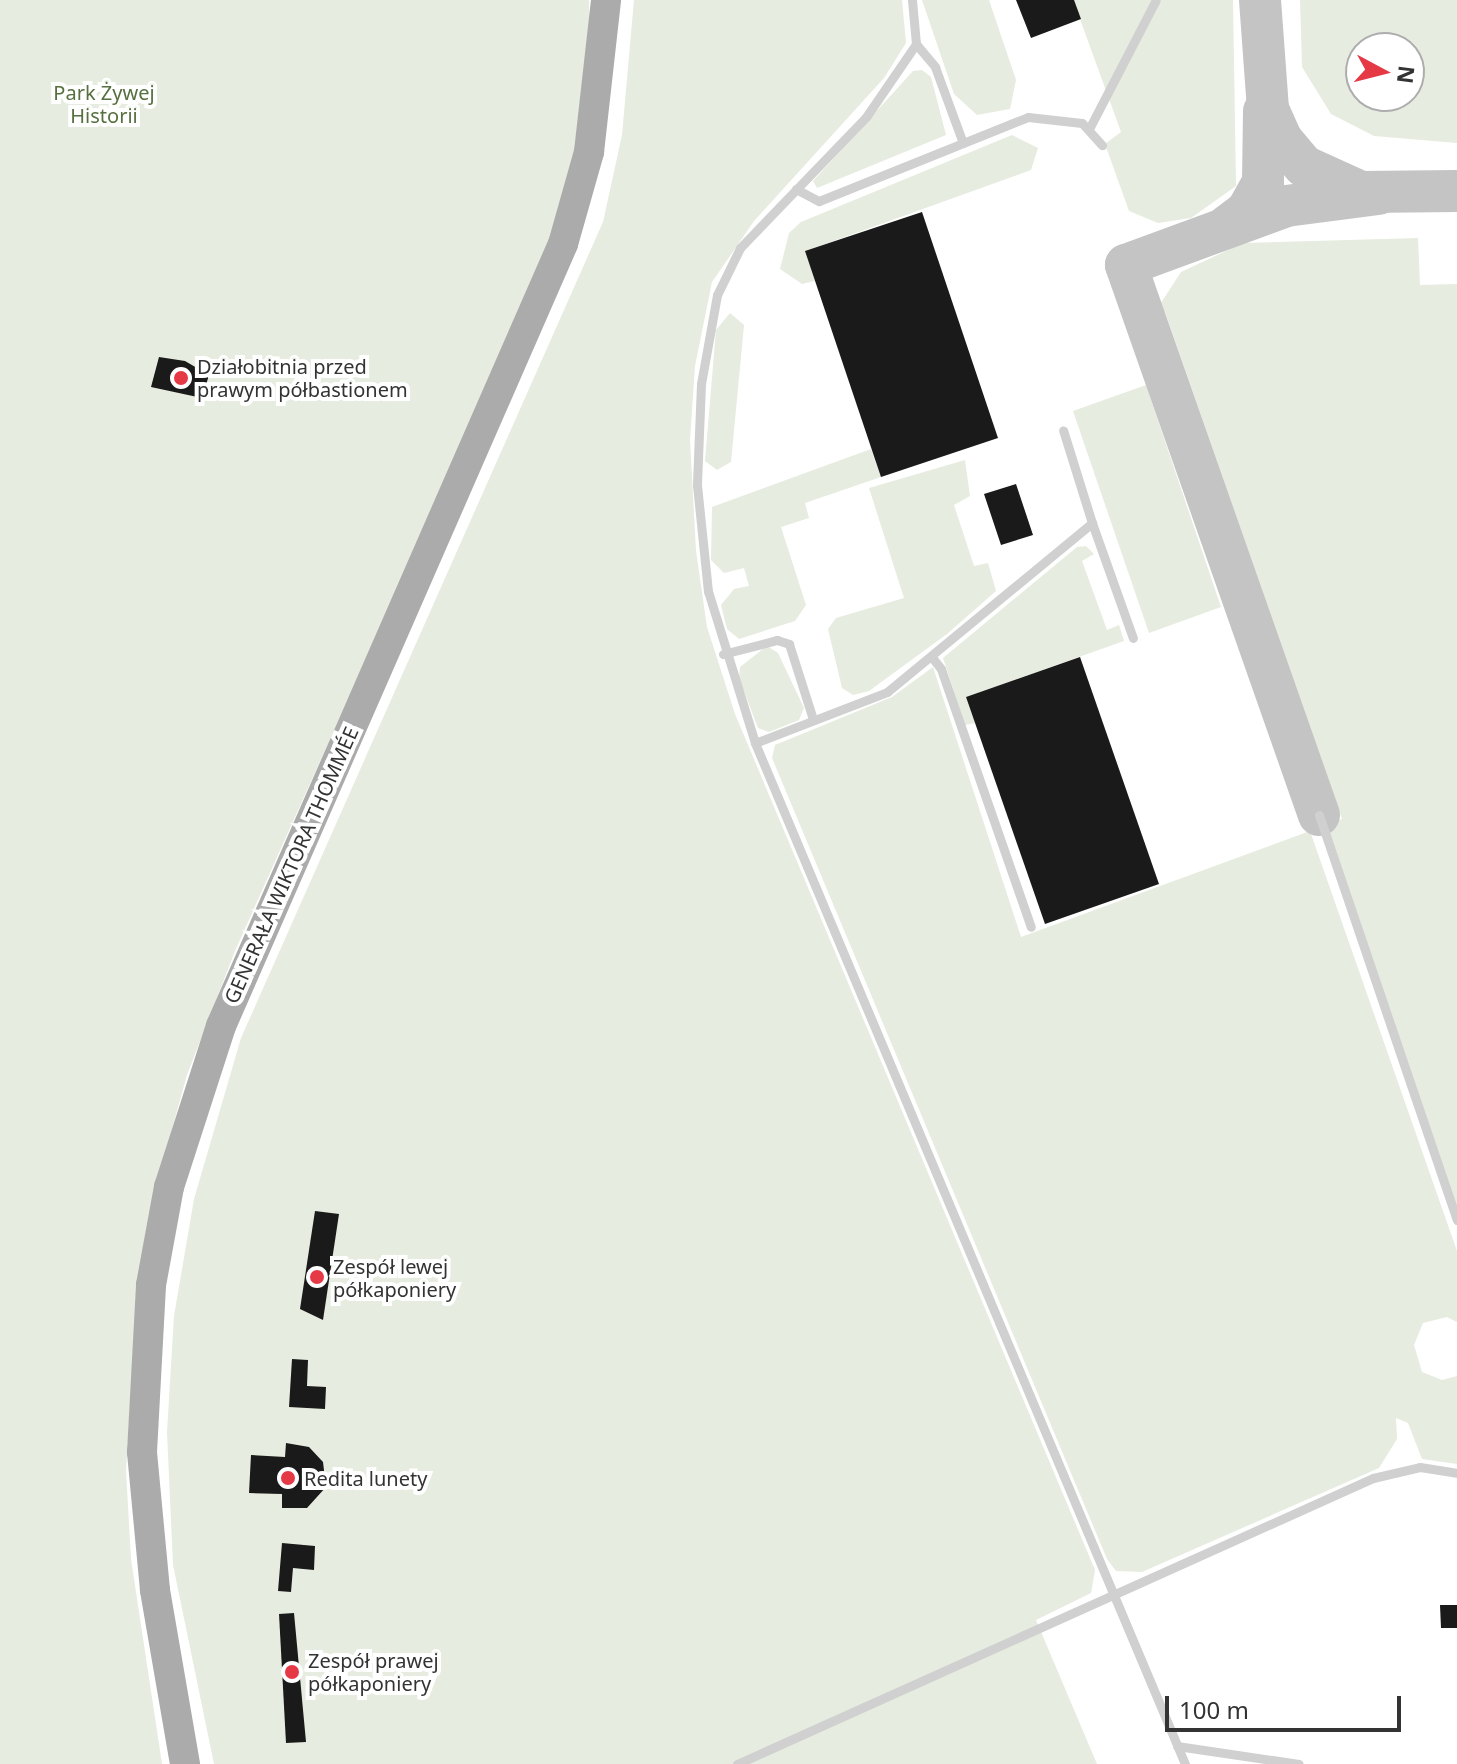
<!DOCTYPE html>
<meta charset="utf-8">
<style>
body{margin:0}
#map{position:relative;width:1457px;height:1764px;overflow:hidden;background:#fff;font-family:"Noto Sans",sans-serif}
div>[style]{position:absolute}
[style*='--x']{left:calc(var(--x)*1px);top:calc(var(--y)*1px);width:calc(var(--w)*1px);rotate:calc(var(--a)*1deg)}
.green>*{inset:0;background:#e6ecdf}
.taxiway>*{height:42px;margin:-21px;padding:0 21px;transform-origin:21px;border-radius:21px;background:#c4c4c4}
.building>*{inset:0;background:#1a1a1a}
.lane>*{height:9px;margin:-4.5px;padding:0 4.5px;transform-origin:4.5px;border-radius:4.5px;background:#d0d0d0}
.primary>*{height:30px;margin:-15px;padding:0 15px;transform-origin:15px;border-radius:15px;background:#ababab}
.dots>*{width:22px;height:22px;translate:-50% -50%;box-sizing:border-box;border:4px solid #fff;border-radius:50%}
span{translate:-50% -50%;white-space:nowrap;text-align:center;line-height:1.15;-webkit-text-stroke:8px #fff;paint-order:stroke}
.park-label{font-size:20px;color:#56703f}
.poi-label{font-size:20px;color:#333}
.left{translate:0 -50%;text-align:left}
.street-label{font-size:20px;color:#333}
.north{position:absolute;left:1345px;top:32px;width:80px;height:80px;box-sizing:border-box;background:#fff;border:2px solid #adadad;border-radius:50%;rotate:97deg;font-size:22px;font-weight:700;line-height:32px;text-align:center;color:#333}
.north::after{content:'';display:block;margin:auto;width:28px;height:36px;background:#e63946;clip-path:polygon(50% 0,100% 100%,50% 72%,0 100%)}
.scale{position:absolute;left:1165px;top:1696px;width:236px;height:36px;box-sizing:border-box;border:4px solid #333;border-top:0;padding-left:10px;font-size:24px;line-height:28px;white-space:nowrap;color:#333;-webkit-text-stroke:6px #fff;paint-order:stroke}
</style>
<div id="map">
<div class="green">
<div style="clip-path:polygon(0 0,589px 0,590px 62px,575px 158px,541px 268px,235px 951px,187px 1075px,163px 1161px,137px 1286px,126px 1471px,131px 1559px,162px 1764px,0 1764px)"></div>
<div style="clip-path:polygon(634px 0,902px 0,906px 43px,884px 78px,754px 221px,712px 282px,695px 366px,690px 440px,696px 551px,707px 627px,735px 714px,1095px 1570px,1091px 1593px,1036px 1620px,1097px 1764px,214px 1764px,173px 1565px,167px 1432px,174px 1316px,194px 1199px,241px 1038px,603px 222px,622px 135px)"></div>
<div style="clip-path:polygon(922px 0,989px 0,1016px 80px,1010px 109px,977px 115px,954px 94px)"></div>
<div style="clip-path:polygon(1073px 0,1233px 0,1236px 186px,1191px 218px,1158px 223px,1129px 211px,1105px 144px,1121px 132px)"></div>
<div style="clip-path:polygon(evenodd,1300px 0,1457px 0,1457px 143px,1374px 136px,1331px 114px,1302px 67px,1300px 0,1409px 48px,1409px 96px,1361px 96px,1361px 48px,1409px 48px)"></div>
<div style="clip-path:polygon(922px 70px,931px 77px,946px 135px,817px 188px,813px 181px,913px 71px)"></div>
<div style="clip-path:polygon(1012px 135px,1038px 148px,1031px 170px,806px 251px,815px 281px,802px 284px,780px 269px,789px 233px,801px 222px)"></div>
<div style="clip-path:polygon(1418px 238px,1420px 285px,1457px 284px,1457px 1208px,1325px 825px,1342px 819px,1165px 312px,1157px 309px,1181px 272px,1243px 243px)"></div>
<div style="clip-path:polygon(730px 313px,744px 325px,731px 462px,717px 470px,705px 461px,716px 330px)"></div>
<div style="clip-path:polygon(1146px 385px,1221px 607px,1149px 633px,1073px 411px)"></div>
<div style="clip-path:polygon(871px 449px,881px 477px,805px 503px,809px 518px,781px 527px,806px 605px,795px 621px,739px 639px,727px 629px,721px 605px,734px 589px,749px 586px,744px 568px,724px 573px,711px 560px,712px 507px)"></div>
<div style="clip-path:polygon(965px 460px,970px 496px,954px 505px,974px 566px,988px 563px,996px 591px,947px 634px,869px 691px,853px 695px,842px 688px,828px 629px,836px 618px,904px 598px,869px 488px)"></div>
<div style="clip-path:polygon(1086px 546px,1094px 554px,1082px 561px,1107px 630px,1119px 625px,1124px 641px,966px 697px,975px 723px,965px 725px,943px 658px,1077px 547px)"></div>
<div style="clip-path:polygon(767px 646px,778px 653px,804px 708px,799px 720px,769px 732px,758px 728px,739px 678px,740px 667px)"></div>
<div style="clip-path:polygon(933px 667px,1021px 937px,1310px 831px,1457px 1251px,1457px 1322px,1447px 1317px,1423px 1323px,1414px 1345px,1422px 1372px,1442px 1380px,1457px 1376px,1457px 1464px,1422px 1459px,1408px 1423px,1396px 1418px,1397px 1439px,1379px 1468px,1142px 1572px,1116px 1571px,1107px 1559px,772px 758px,775px 745px,892px 697px)"></div>
</div>
<div class="taxiway">
<div style="--x:1260;--y:0;--w:109;--a:85.8"></div>
<div style="--x:1268;--y:109;--w:34;--a:66"></div>
<div style="--x:1282;--y:140;--w:34;--a:50"></div>
<div style="--x:1304;--y:166;--w:63;--a:24.5"></div>
<div style="--x:1361;--y:192;--w:96;--a:-0.6"></div>
<div style="--x:1227;--y:226;--w:25;--a:-37"></div>
<div style="--x:1247;--y:211;--w:33;--a:-61"></div>
<div style="--x:1263;--y:182;--w:71;--a:-89.2"></div>
<div style="--x:1319;--y:815;--w:583;--a:-109.34"></div>
<div style="--x:1126;--y:265;--w:171;--a:-20.2"></div>
<div style="--x:1286;--y:206;--w:93;--a:-7.4"></div>
</div>
<div class="building">
<div style="clip-path:polygon(1016px 0,1074px 0,1081px 19px,1031px 38px)"></div>
<div style="clip-path:polygon(922px 212px,998px 438px,881px 477px,805px 251px)"></div>
<div style="clip-path:polygon(159px 357px,185px 361px,209px 375px,202px 398px,151px 387px)"></div>
<div style="clip-path:polygon(1016px 484px,1033px 535px,1001px 545px,984px 494px)"></div>
<div style="clip-path:polygon(1080px 657px,1159px 884px,1045px 924px,966px 697px)"></div>
<div style="clip-path:polygon(315px 1211px,339px 1214px,323px 1320px,300px 1309px)"></div>
<div style="clip-path:polygon(292px 1359px,308px 1360px,307px 1386px,326px 1387px,325px 1409px,289px 1407px)"></div>
<div style="clip-path:polygon(286px 1443px,309px 1447px,323px 1462px,326px 1487px,307px 1508px,282px 1508px,282px 1494px,249px 1493px,251px 1455px,285px 1457px)"></div>
<div style="clip-path:polygon(282px 1543px,315px 1546px,314px 1570px,293px 1568px,291px 1592px,278px 1591px)"></div>
<div style="clip-path:polygon(1440px 1605px,1457px 1605px,1457px 1628px,1441px 1628px)"></div>
<div style="clip-path:polygon(294px 1613px,306px 1742px,286px 1743px,279px 1614px)"></div>
</div>
<div class="lane">
<div style="--x:912;--y:0;--w:44;--a:84.8"></div>
<div style="--x:916;--y:44;--w:30;--a:50"></div>
<div style="--x:935;--y:67;--w:81;--a:69.8"></div>
<div style="--x:916;--y:44;--w:88;--a:124.4"></div>
<div style="--x:866;--y:117;--w:182;--a:133.9"></div>
<div style="--x:740;--y:248;--w:52;--a:116.1"></div>
<div style="--x:717;--y:295;--w:90;--a:100.2"></div>
<div style="--x:701;--y:384;--w:101;--a:92.3"></div>
<div style="--x:697;--y:485;--w:107;--a:84.1"></div>
<div style="--x:708;--y:591;--w:159;--a:72.8"></div>
<div style="--x:755;--y:743;--w:1108;--a:67.16"></div>
<div style="--x:1089;--y:129;--w:145;--a:-62.6"></div>
<div style="--x:796;--y:189;--w:26;--a:28"></div>
<div style="--x:819;--y:201;--w:225;--a:-21.9"></div>
<div style="--x:1028;--y:117;--w:54;--a:6.3"></div>
<div style="--x:1082;--y:123;--w:30;--a:48"></div>
<div style="--x:1092;--y:523;--w:122;--a:70.4"></div>
<div style="--x:723;--y:654;--w:56;--a:-14.5"></div>
<div style="--x:777;--y:640;--w:13;--a:18"></div>
<div style="--x:789;--y:644;--w:79;--a:72.3"></div>
<div style="--x:931;--y:656;--w:16;--a:52"></div>
<div style="--x:941;--y:669;--w:273;--a:70.8"></div>
<div style="--x:755;--y:743;--w:142;--a:-21.1"></div>
<div style="--x:887;--y:692;--w:266;--a:-39.5"></div>
<div style="--x:1092;--y:523;--w:97;--a:-107.3"></div>
<div style="--x:1319;--y:815;--w:428;--a:71.2"></div>
<div style="--x:1177;--y:1746;--w:123;--a:8.4"></div>
<div style="--x:737;--y:1764;--w:697;--a:-24.21"></div>
<div style="--x:1373;--y:1478;--w:48;--a:-13.2"></div>
<div style="--x:1420;--y:1467;--w:37;--a:9"></div>
</div>
<div class="primary">
<div style="--x:185;--y:1764;--w:177;--a:-99.8"></div>
<div style="--x:155;--y:1590;--w:139;--a:-95.4"></div>
<div style="--x:142;--y:1452;--w:167;--a:-86.9"></div>
<div style="--x:151;--y:1285;--w:100;--a:-79.6"></div>
<div style="--x:169;--y:1187;--w:169;--a:-72.1"></div>
<div style="--x:221;--y:1026;--w:854;--a:-66.38"></div>
<div style="--x:563;--y:244;--w:96;--a:-74.2"></div>
<div style="--x:589;--y:152;--w:153;--a:-83.6"></div>
</div>
<div class="dots">
<div style="left:181px;top:378px;background:#e63946"></div>
<div style="left:317px;top:1277px;background:#e63946"></div>
<div style="left:288px;top:1478px;background:#e63946"></div>
<div style="left:292px;top:1672px;background:#e63946"></div>
</div>
<div class="park-label">
<span style="left:104px;top:104px">Park Żywej<br>Historii</span>
</div>
<div class="poi-label">
<span class="left" style="left:197px;top:378px">Działobitnia przed<br>prawym półbastionem</span>
<span class="left" style="left:333px;top:1278px">Zespół lewej<br>półkaponiery</span>
<span class="left" style="left:304px;top:1478px">Redita lunety</span>
<span class="left" style="left:308px;top:1672px">Zespół prawej<br>półkaponiery</span>
</div>
<div class="street-label">
<span style="left:291px;top:865px;rotate:-66deg">GENERAŁA WIKTORA THOMMÉE</span>
</div>
<div class="north">N</div>
<div class="scale">100 m</div>
</div>
